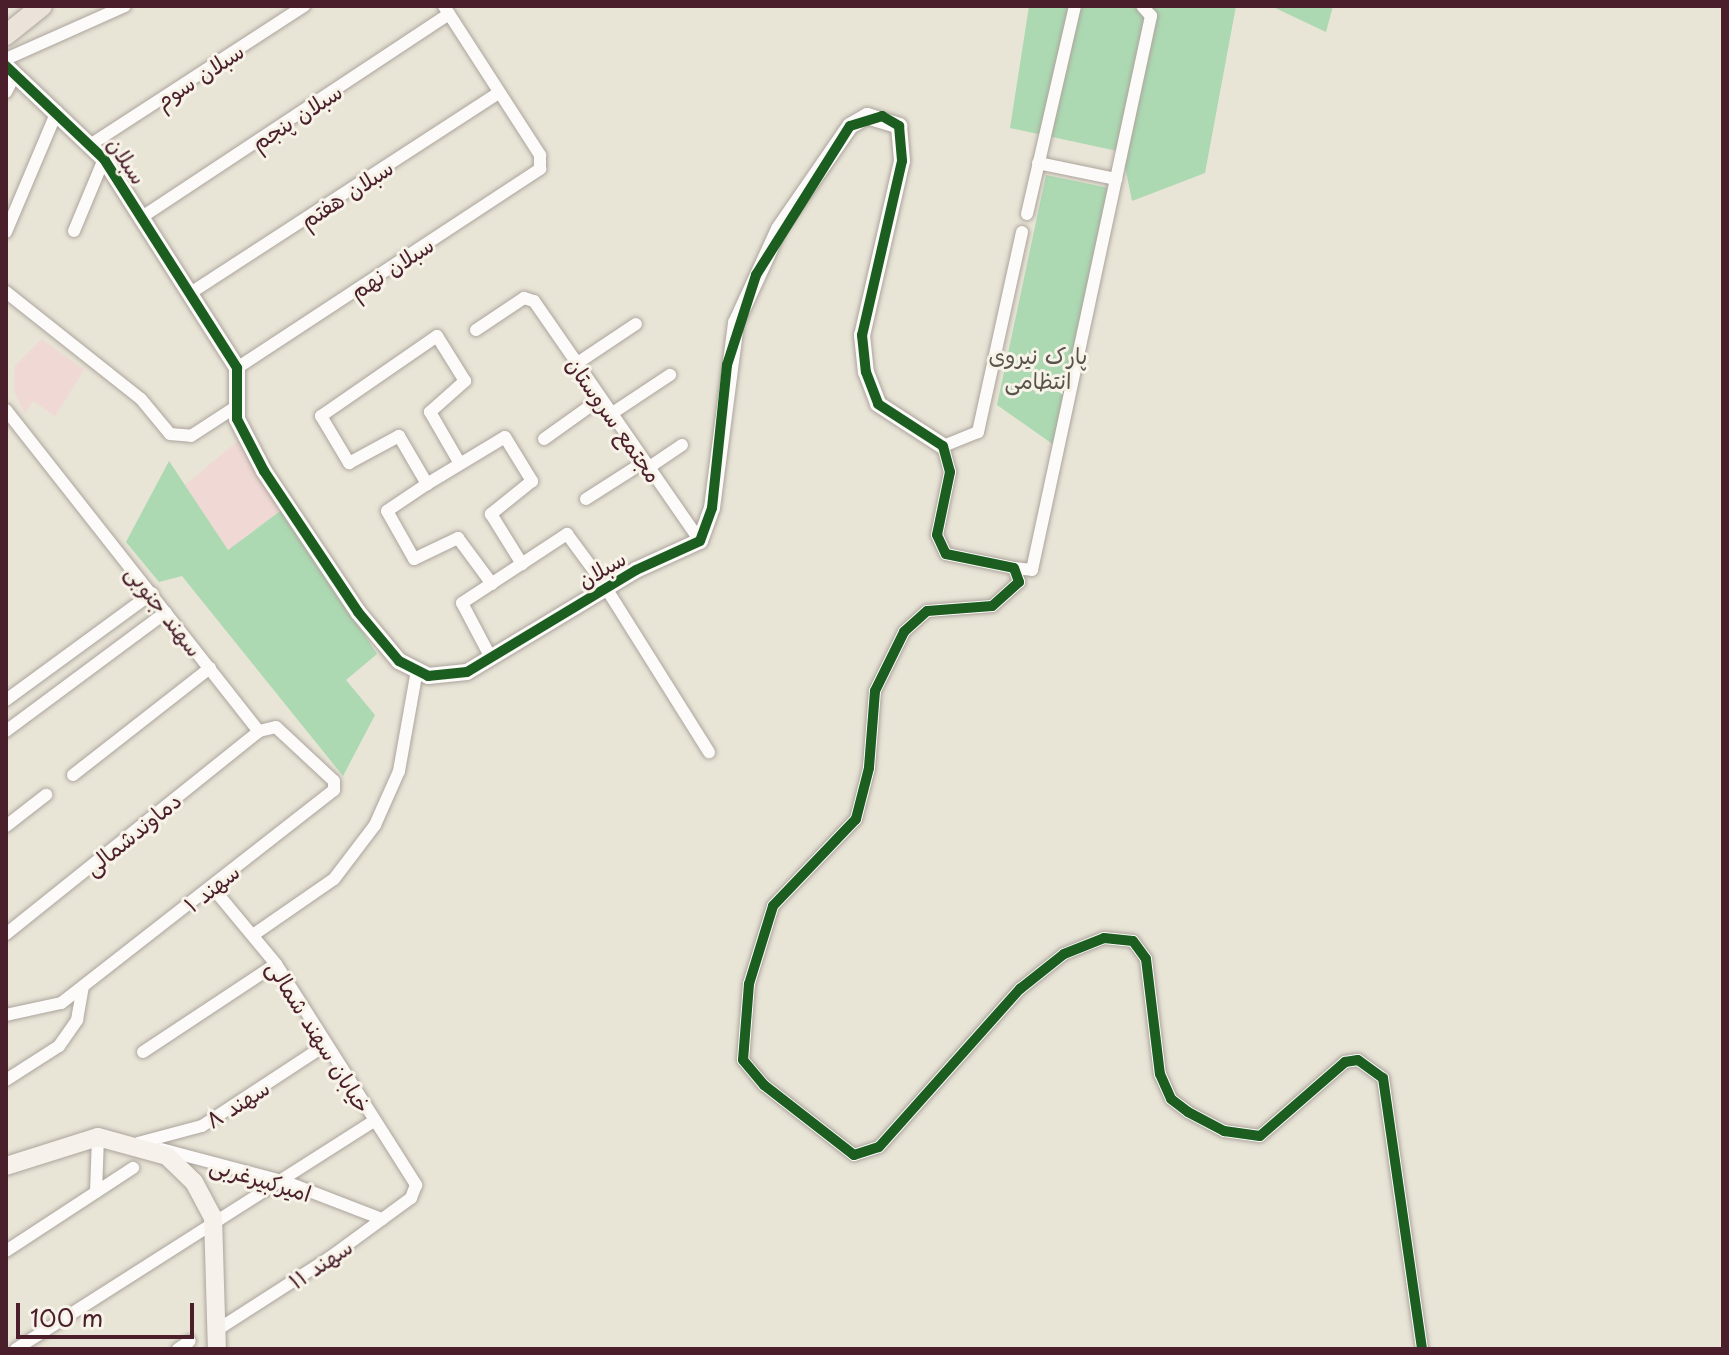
<!DOCTYPE html>
<meta charset="utf-8">
<style>
body{margin:0}
#map{position:relative;width:1729px;height:1355px;overflow:hidden;background:#e8e4d6;font-family:"Playpen Sans","Playpen Sans Arabic",sans-serif}
div>[style]{position:absolute}
[style*='--x']{left:calc(var(--x)*1px);top:calc(var(--y)*1px);width:calc(var(--w)*1px);rotate:calc(var(--a)*1deg)}
.built>*{inset:0;background:#f0d8d4}
.green>*{inset:0;background:#acd9b2}
.roads{filter:drop-shadow(0 0 2px #aca49d) drop-shadow(0 0 2px #aca49d)}
.minor>*{height:12px;margin:-6px;padding:0 6px;transform-origin:6px;border-radius:6px;background:#fcfbf9}
.tertiary>*{height:16px;margin:-8px;padding:0 8px;transform-origin:8px;border-radius:8px;background:#fcfbf9}
.secondary>*{height:18px;margin:-9px;padding:0 9px;transform-origin:9px;border-radius:9px;background:#f6f2eb}
.primary>*{height:20px;margin:-10px;padding:0 10px;transform-origin:10px;border-radius:10px;background:#ebe3d9}
.cycleway>*{height:10px;margin:-5px;padding:0 5px;transform-origin:5px;border-radius:5px;background:#1b5e20}
span{translate:-50% -50%;white-space:nowrap;text-align:center;line-height:1.15;-webkit-text-stroke:6px #f7f3e8;paint-order:stroke}
.street-label{font-size:22px;color:#4a1f2b}
.park-label{font-size:22px;color:#59544a}
.frame{position:absolute;inset:0;border:8px solid #4a1f2b;pointer-events:none}
.scale{position:absolute;left:16px;top:1303px;width:178px;height:36px;box-sizing:border-box;border:4px solid #4a1f2b;border-top:0;padding-left:10px;font-size:24px;line-height:28px;white-space:nowrap;color:#4a1f2b;-webkit-text-stroke:6px #f7f3e8;paint-order:stroke}
</style>
<div id="map">
<div class="built">
<div style="clip-path:polygon(42px 339px,84px 370px,55px 416px,33px 401px,25px 414px,14px 391px,15px 366px)"></div>
<div style="clip-path:polygon(238px 441px,283px 509px,228px 550px,185px 485px)"></div>
</div>
<div class="green">
<div style="clip-path:polygon(1029px 6px,1236px 6px,1205px 173px,1132px 201px,1122px 152px,1010px 128px)"></div>
<div style="clip-path:polygon(1271px 6px,1333px 6px,1326px 32px)"></div>
<div style="clip-path:polygon(1046px 175px,1109px 188px,1054px 445px,997px 405px)"></div>
<div style="clip-path:polygon(169px 461px,228px 550px,283px 509px,377px 654px,346px 680px,375px 715px,343px 776px,182px 576px,159px 582px,126px 542px)"></div>
</div>
<div class="roads">
<div class="minor">
<div style="--x:6;--y:59;--w:130;--a:-24"></div>
<div style="--x:6;--y:92;--w:20;--a:-63"></div>
<div style="--x:93;--y:143;--w:252;--a:-33"></div>
<div style="--x:1038;--y:163;--w:80;--a:11.6"></div>
<div style="--x:1027;--y:214;--w:213;--a:-77"></div>
<div style="--x:142;--y:217;--w:368;--a:-33.5"></div>
<div style="--x:74;--y:231;--w:78;--a:-67.4"></div>
<div style="--x:6;--y:232;--w:131;--a:-67.1"></div>
<div style="--x:1022;--y:232;--w:205;--a:102.4"></div>
<div style="--x:978;--y:432;--w:38;--a:158"></div>
<div style="--x:943;--y:446;--w:27;--a:75"></div>
<div style="--x:950;--y:472;--w:64;--a:101.7"></div>
<div style="--x:937;--y:535;--w:21;--a:65"></div>
<div style="--x:946;--y:554;--w:69;--a:11.6"></div>
<div style="--x:1014;--y:568;--w:15;--a:70"></div>
<div style="--x:1019;--y:582;--w:36;--a:138"></div>
<div style="--x:992;--y:606;--w:65;--a:175.6"></div>
<div style="--x:927;--y:611;--w:31;--a:138"></div>
<div style="--x:904;--y:632;--w:66;--a:116.2"></div>
<div style="--x:875;--y:691;--w:77;--a:94.5"></div>
<div style="--x:869;--y:768;--w:53;--a:104.3"></div>
<div style="--x:856;--y:819;--w:120;--a:133.7"></div>
<div style="--x:773;--y:906;--w:82;--a:107.1"></div>
<div style="--x:749;--y:984;--w:76;--a:94.5"></div>
<div style="--x:743;--y:1060;--w:33;--a:50"></div>
<div style="--x:764;--y:1085;--w:114;--a:37.9"></div>
<div style="--x:854;--y:1155;--w:26;--a:-18"></div>
<div style="--x:879;--y:1147;--w:212;--a:-48.3"></div>
<div style="--x:1020;--y:989;--w:56;--a:-38.5"></div>
<div style="--x:1064;--y:954;--w:43;--a:-21.8"></div>
<div style="--x:1104;--y:938;--w:29;--a:6"></div>
<div style="--x:1133;--y:941;--w:22;--a:54"></div>
<div style="--x:1146;--y:959;--w:116;--a:83.1"></div>
<div style="--x:1160;--y:1074;--w:27;--a:66"></div>
<div style="--x:1171;--y:1099;--w:21;--a:37"></div>
<div style="--x:1188;--y:1112;--w:41;--a:27.8"></div>
<div style="--x:1224;--y:1131;--w:36;--a:8"></div>
<div style="--x:1260;--y:1136;--w:113;--a:-41"></div>
<div style="--x:1345;--y:1062;--w:13;--a:-9"></div>
<div style="--x:1358;--y:1060;--w:31;--a:36"></div>
<div style="--x:1383;--y:1078;--w:274;--a:81.8"></div>
<div style="--x:6;--y:292;--w:172;--a:38.4"></div>
<div style="--x:141;--y:399;--w:45;--a:50.4"></div>
<div style="--x:170;--y:434;--w:21;--a:5"></div>
<div style="--x:191;--y:436;--w:55;--a:-33.1"></div>
<div style="--x:192;--y:292;--w:366;--a:-33"></div>
<div style="--x:476;--y:330;--w:58;--a:-33.7"></div>
<div style="--x:524;--y:298;--w:10;--a:17"></div>
<div style="--x:534;--y:301;--w:292;--a:55.3"></div>
<div style="--x:576;--y:364;--w:72;--a:-33.7"></div>
<div style="--x:237;--y:368;--w:363;--a:-33.3"></div>
<div style="--x:540;--y:169;--w:14;--a:-90"></div>
<div style="--x:540;--y:155;--w:177;--a:-122.8"></div>
<div style="--x:6;--y:410;--w:409;--a:51.8"></div>
<div style="--x:611;--y:414;--w:71;--a:-33.5"></div>
<div style="--x:544;--y:439;--w:69;--a:-35.5"></div>
<div style="--x:459;--y:462;--w:58;--a:-120.1"></div>
<div style="--x:430;--y:412;--w:47;--a:-41.5"></div>
<div style="--x:465;--y:381;--w:53;--a:-121.9"></div>
<div style="--x:437;--y:336;--w:141;--a:145.4"></div>
<div style="--x:321;--y:416;--w:55;--a:59.2"></div>
<div style="--x:349;--y:463;--w:57;--a:-28.4"></div>
<div style="--x:399;--y:436;--w:56;--a:59.7"></div>
<div style="--x:427;--y:484;--w:48;--a:146"></div>
<div style="--x:387;--y:511;--w:55;--a:60.6"></div>
<div style="--x:414;--y:559;--w:49;--a:-25.5"></div>
<div style="--x:458;--y:538;--w:57;--a:53.5"></div>
<div style="--x:648;--y:468;--w:41;--a:-34.1"></div>
<div style="--x:427;--y:484;--w:91;--a:-31.1"></div>
<div style="--x:505;--y:437;--w:52;--a:58.5"></div>
<div style="--x:532;--y:481;--w:53;--a:141.2"></div>
<div style="--x:491;--y:514;--w:59;--a:58.2"></div>
<div style="--x:586;--y:499;--w:69;--a:-32.5"></div>
<div style="--x:1014;--y:568;--w:18;--a:6"></div>
<div style="--x:1032;--y:570;--w:567;--a:-77.88"></div>
<div style="--x:1151;--y:16;--w:13;--a:-132"></div>
<div style="--x:606;--y:588;--w:194;--a:57.9"></div>
<div style="--x:490;--y:656;--w:60;--a:-117.8"></div>
<div style="--x:462;--y:603;--w:126;--a:-33.3"></div>
<div style="--x:567;--y:534;--w:52;--a:53.6"></div>
<div style="--x:6;--y:700;--w:181;--a:-36.2"></div>
<div style="--x:6;--y:731;--w:199;--a:-36.6"></div>
<div style="--x:73;--y:775;--w:174;--a:-38"></div>
<div style="--x:6;--y:826;--w:51;--a:-37.8"></div>
<div style="--x:212;--y:887;--w:100;--a:50.3"></div>
<div style="--x:276;--y:964;--w:262;--a:57.6"></div>
<div style="--x:416;--y:1185;--w:14;--a:111"></div>
<div style="--x:411;--y:1198;--w:102;--a:143.8"></div>
<div style="--x:329;--y:1258;--w:130;--a:147.3"></div>
<div style="--x:6;--y:934;--w:324;--a:-38.7"></div>
<div style="--x:259;--y:731;--w:17;--a:-13"></div>
<div style="--x:276;--y:727;--w:79;--a:43"></div>
<div style="--x:334;--y:781;--w:9;--a:90"></div>
<div style="--x:334;--y:790;--w:346;--a:142"></div>
<div style="--x:61;--y:1003;--w:56;--a:167.7"></div>
<div style="--x:253;--y:935;--w:98;--a:-34.7"></div>
<div style="--x:334;--y:879;--w:68;--a:-52.8"></div>
<div style="--x:375;--y:825;--w:59;--a:-66"></div>
<div style="--x:399;--y:771;--w:103;--a:-79.9"></div>
<div style="--x:143;--y:1052;--w:159;--a:-33.5"></div>
<div style="--x:6;--y:1080;--w:63;--a:-32.7"></div>
<div style="--x:59;--y:1046;--w:32;--a:-55"></div>
<div style="--x:77;--y:1020;--w:34;--a:-80"></div>
<div style="--x:138;--y:1143;--w:66;--a:-14.9"></div>
<div style="--x:202;--y:1126;--w:149;--a:-33.3"></div>
<div style="--x:161;--y:1149;--w:129;--a:14.8"></div>
<div style="--x:286;--y:1182;--w:103;--a:21.1"></div>
<div style="--x:96;--y:1192;--w:55;--a:-87.9"></div>
<div style="--x:6;--y:1251;--w:152;--a:-33.2"></div>
<div style="--x:16;--y:1349;--w:423;--a:-32.5"></div>
<div style="--x:178;--y:1349;--w:14;--a:-34"></div>
</div>
<div class="tertiary">
<div style="--x:6;--y:66;--w:135;--a:43.5"></div>
<div style="--x:104;--y:159;--w:248;--a:57.5"></div>
<div style="--x:237;--y:368;--w:51;--a:90"></div>
<div style="--x:237;--y:419;--w:59;--a:62.6"></div>
<div style="--x:264;--y:471;--w:169;--a:56.3"></div>
<div style="--x:358;--y:612;--w:64;--a:50.1"></div>
<div style="--x:399;--y:661;--w:33;--a:27"></div>
<div style="--x:428;--y:676;--w:39;--a:-6"></div>
<div style="--x:467;--y:672;--w:197;--a:-31.1"></div>
<div style="--x:636;--y:570;--w:70;--a:-24.4"></div>
<div style="--x:700;--y:541;--w:35;--a:-70"></div>
<div style="--x:712;--y:508;--w:187;--a:-82.6"></div>
<div style="--x:736;--y:323;--w:103;--a:-65.4"></div>
<div style="--x:779;--y:229;--w:125;--a:-55.4"></div>
<div style="--x:850;--y:126;--w:20;--a:-30"></div>
<div style="--x:867;--y:116;--w:34;--a:17"></div>
<div style="--x:899;--y:126;--w:35;--a:85"></div>
<div style="--x:902;--y:161;--w:179;--a:102.9"></div>
<div style="--x:862;--y:335;--w:37;--a:84"></div>
<div style="--x:866;--y:372;--w:34;--a:69"></div>
<div style="--x:878;--y:404;--w:77;--a:32.9"></div>
</div>
<div class="secondary">
<div style="--x:6;--y:1166;--w:96;--a:-17.5"></div>
<div style="--x:98;--y:1137;--w:72;--a:15.4"></div>
<div style="--x:167;--y:1156;--w:37;--a:44"></div>
<div style="--x:194;--y:1182;--w:40;--a:62"></div>
<div style="--x:213;--y:1217;--w:132;--a:88.3"></div>
</div>
<div class="primary">
<div style="--x:6;--y:35;--w:46;--a:-38.9"></div>
</div>
</div>
<div class="cycleway">
<div style="--x:6;--y:66;--w:135;--a:43.5"></div>
<div style="--x:104;--y:159;--w:248;--a:57.5"></div>
<div style="--x:237;--y:368;--w:51;--a:90"></div>
<div style="--x:237;--y:419;--w:59;--a:62.6"></div>
<div style="--x:264;--y:471;--w:169;--a:56.3"></div>
<div style="--x:358;--y:612;--w:64;--a:50.1"></div>
<div style="--x:399;--y:661;--w:33;--a:27"></div>
<div style="--x:428;--y:676;--w:39;--a:-6"></div>
<div style="--x:467;--y:672;--w:197;--a:-31.1"></div>
<div style="--x:636;--y:570;--w:70;--a:-24.4"></div>
<div style="--x:700;--y:541;--w:35;--a:-70"></div>
<div style="--x:712;--y:508;--w:144;--a:-84"></div>
<div style="--x:727;--y:365;--w:95;--a:-72.1"></div>
<div style="--x:756;--y:275;--w:176;--a:-57.8"></div>
<div style="--x:850;--y:126;--w:34;--a:-17"></div>
<div style="--x:882;--y:116;--w:20;--a:30"></div>
<div style="--x:899;--y:126;--w:35;--a:85"></div>
<div style="--x:902;--y:161;--w:179;--a:102.9"></div>
<div style="--x:862;--y:335;--w:37;--a:84"></div>
<div style="--x:866;--y:372;--w:34;--a:69"></div>
<div style="--x:878;--y:404;--w:77;--a:32.9"></div>
<div style="--x:943;--y:446;--w:27;--a:75"></div>
<div style="--x:950;--y:472;--w:64;--a:101.7"></div>
<div style="--x:937;--y:535;--w:21;--a:65"></div>
<div style="--x:946;--y:554;--w:69;--a:11.6"></div>
<div style="--x:1014;--y:568;--w:15;--a:70"></div>
<div style="--x:1019;--y:582;--w:36;--a:138"></div>
<div style="--x:992;--y:606;--w:65;--a:175.6"></div>
<div style="--x:927;--y:611;--w:31;--a:138"></div>
<div style="--x:904;--y:632;--w:66;--a:116.2"></div>
<div style="--x:875;--y:691;--w:77;--a:94.5"></div>
<div style="--x:869;--y:768;--w:53;--a:104.3"></div>
<div style="--x:856;--y:819;--w:120;--a:133.7"></div>
<div style="--x:773;--y:906;--w:82;--a:107.1"></div>
<div style="--x:749;--y:984;--w:76;--a:94.5"></div>
<div style="--x:743;--y:1060;--w:33;--a:50"></div>
<div style="--x:764;--y:1085;--w:114;--a:37.9"></div>
<div style="--x:854;--y:1155;--w:26;--a:-18"></div>
<div style="--x:879;--y:1147;--w:212;--a:-48.3"></div>
<div style="--x:1020;--y:989;--w:56;--a:-38.5"></div>
<div style="--x:1064;--y:954;--w:43;--a:-21.8"></div>
<div style="--x:1104;--y:938;--w:29;--a:6"></div>
<div style="--x:1133;--y:941;--w:22;--a:54"></div>
<div style="--x:1146;--y:959;--w:116;--a:83.1"></div>
<div style="--x:1160;--y:1074;--w:27;--a:66"></div>
<div style="--x:1171;--y:1099;--w:21;--a:37"></div>
<div style="--x:1188;--y:1112;--w:41;--a:27.8"></div>
<div style="--x:1224;--y:1131;--w:36;--a:8"></div>
<div style="--x:1260;--y:1136;--w:113;--a:-41"></div>
<div style="--x:1345;--y:1062;--w:13;--a:-9"></div>
<div style="--x:1358;--y:1060;--w:31;--a:36"></div>
<div style="--x:1383;--y:1078;--w:274;--a:81.8"></div>
</div>
<div class="street-label">
<span style="left:199px;top:75px;rotate:-33deg">سبلان سوم</span>
<span style="left:296px;top:116px;rotate:-33deg">سبلان پنجم</span>
<span style="left:128px;top:160px;rotate:56deg">سبلان</span>
<span style="left:346px;top:193px;rotate:-33deg">سبلان هفتم</span>
<span style="left:391px;top:267px;rotate:-33deg">سبلان نهم</span>
<span style="left:615px;top:419px;rotate:55deg">مجتمع سروستان</span>
<span style="left:601px;top:568px;rotate:-30deg">سبلان</span>
<span style="left:165px;top:610px;rotate:52deg">سهند جنوبی</span>
<span style="left:132px;top:833px;rotate:-39deg">دماوندشمالی</span>
<span style="left:211px;top:887px;rotate:-38deg">سهند ۱</span>
<span style="left:320px;top:1036px;rotate:58deg">خیابان سهند شمالی</span>
<span style="left:237px;top:1103px;rotate:-32deg">سهند ۸</span>
<span style="left:261px;top:1178px;rotate:17deg">امیرکبیرغربی</span>
<span style="left:320px;top:1263px;rotate:-34deg">سهند ۱۱</span>
</div>
<div class="park-label">
<span style="left:1038px;top:367px">پارک نیروی<br>انتظامی</span>
</div>
<div class="frame"></div>
<div class="scale">100 m</div>
</div>
